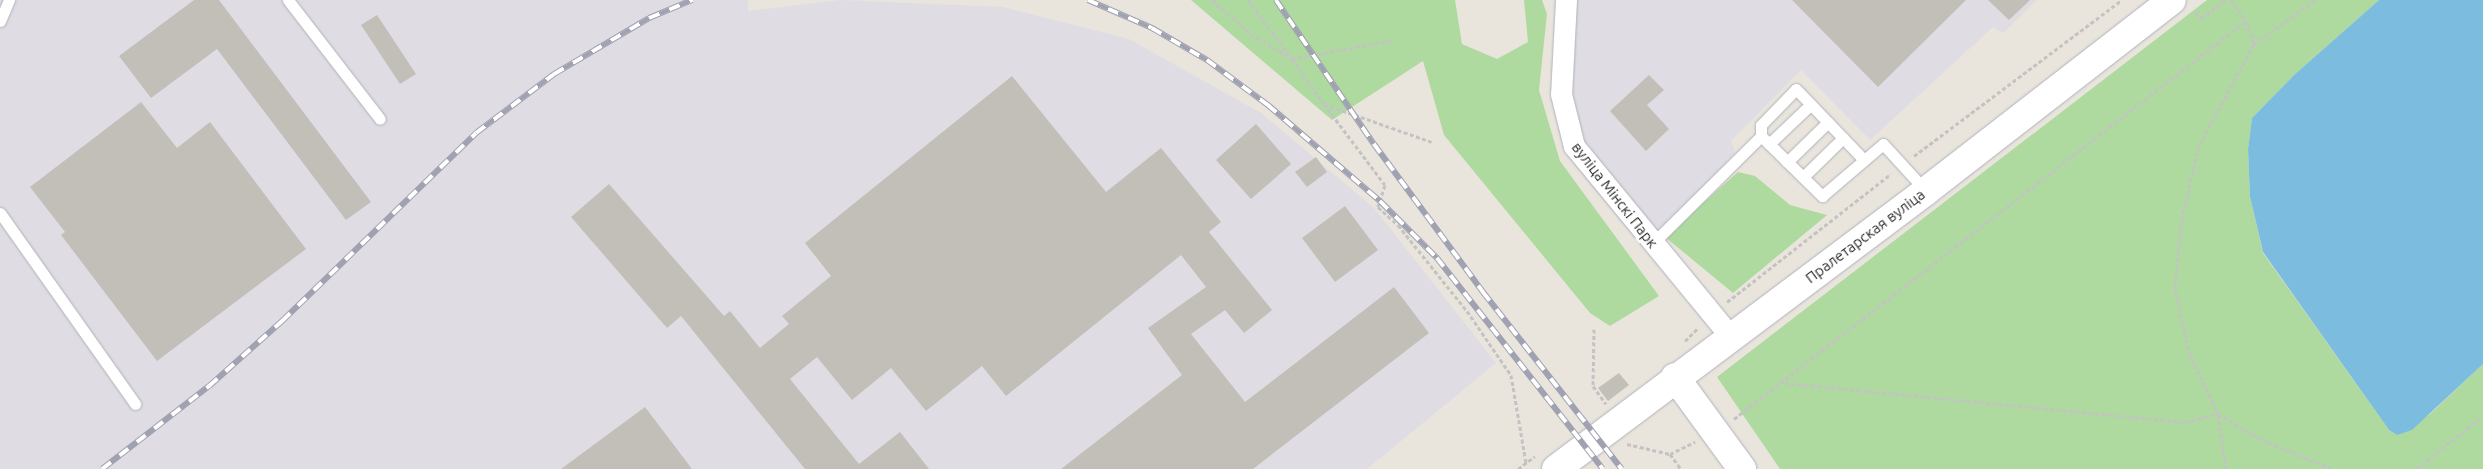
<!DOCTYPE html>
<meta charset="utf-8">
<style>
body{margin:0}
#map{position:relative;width:2483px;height:469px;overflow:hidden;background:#e9e5dd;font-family:Ubuntu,sans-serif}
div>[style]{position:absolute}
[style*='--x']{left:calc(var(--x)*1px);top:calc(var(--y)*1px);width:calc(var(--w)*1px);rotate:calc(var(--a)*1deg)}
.industrial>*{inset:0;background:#dfdce3}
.green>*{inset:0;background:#afda9f}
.water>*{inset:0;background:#7cbddf}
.building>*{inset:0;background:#c2bfb8}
.path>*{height:3px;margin-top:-1.5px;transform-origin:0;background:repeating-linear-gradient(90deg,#c3c3c3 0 4px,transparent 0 6.5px)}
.roads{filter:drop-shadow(0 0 1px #b0b2bb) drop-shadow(0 0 1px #b0b2bb)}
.service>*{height:11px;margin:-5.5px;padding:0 5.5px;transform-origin:5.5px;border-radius:5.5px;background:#fff}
.minor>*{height:21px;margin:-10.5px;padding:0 10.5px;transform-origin:10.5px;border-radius:10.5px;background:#fff}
.secondary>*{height:28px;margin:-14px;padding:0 14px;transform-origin:14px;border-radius:14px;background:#fff}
.rail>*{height:5.5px;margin-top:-2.75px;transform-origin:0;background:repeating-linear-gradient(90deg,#fff 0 11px,#a0a1b1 0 22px);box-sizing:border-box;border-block:1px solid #a0a1b1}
span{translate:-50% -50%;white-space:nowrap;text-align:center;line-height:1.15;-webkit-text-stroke:5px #fff;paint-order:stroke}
.street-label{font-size:15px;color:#292929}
</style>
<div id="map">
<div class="industrial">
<div style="clip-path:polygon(0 0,748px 0,748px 11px,840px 0,1003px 7px,1129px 39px,1261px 113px,1374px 208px,1496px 363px,1367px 469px,0 469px)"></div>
<div style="clip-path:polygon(1557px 0,2037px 0,2003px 33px,1993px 27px,1870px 140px,1801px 70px,1731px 141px,1735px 152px,1688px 205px,1643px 248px,1571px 161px,1554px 100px)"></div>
</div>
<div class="green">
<div style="clip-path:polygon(1191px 0,1455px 0,1462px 44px,1497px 59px,1528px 42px,1524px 0,1542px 0,1547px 14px,1539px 90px,1560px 161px,1659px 296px,1610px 326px,1590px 313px,1444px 135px,1423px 61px,1332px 120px)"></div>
<div style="clip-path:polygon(2207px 0,2379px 0,2294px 75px,2252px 118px,2248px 149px,2250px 197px,2263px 253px,2389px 430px,2397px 435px,2429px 415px,2483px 364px,2483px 469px,1780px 469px,1717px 377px)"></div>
<div style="clip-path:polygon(1738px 172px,1755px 176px,1790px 205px,1827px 215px,1733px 293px,1665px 237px)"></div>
</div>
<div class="water">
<div style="clip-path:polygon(2379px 0,2483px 0,2483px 364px,2412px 430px,2397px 435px,2389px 430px,2263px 252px,2250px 197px,2248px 149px,2252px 118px,2294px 75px)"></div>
</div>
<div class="building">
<div style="clip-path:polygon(194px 0,219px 0,371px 202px,346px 220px,217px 49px,151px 98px,119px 56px)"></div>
<div style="clip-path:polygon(1792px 0,1966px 0,1878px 87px)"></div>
<div style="clip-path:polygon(1988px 0,2030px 0,2009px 20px)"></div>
<div style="clip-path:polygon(377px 15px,416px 74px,400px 84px,361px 25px)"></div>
<div style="clip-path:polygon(1649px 75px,1664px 90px,1647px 105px,1669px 129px,1646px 151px,1610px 111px)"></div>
<div style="clip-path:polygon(1012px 76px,1106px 192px,1161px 148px,1221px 222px,1209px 232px,1272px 310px,1244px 333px,1225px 310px,1191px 334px,1245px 402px,1394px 287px,1429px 333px,1253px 469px,1061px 469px,1182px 375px,1148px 328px,1206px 287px,1181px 255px,1006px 396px,982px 366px,926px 411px,891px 368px,852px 400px,817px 357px,790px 379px,859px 464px,900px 432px,929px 469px,805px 469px,681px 316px,667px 328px,571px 217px,609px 184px,724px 316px,730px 311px,760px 348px,789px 324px,782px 316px,831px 276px,805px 243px)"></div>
<div style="clip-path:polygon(141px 102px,177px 148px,210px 122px,306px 249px,157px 361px,61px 235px,65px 232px,30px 187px)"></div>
<div style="clip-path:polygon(1256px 124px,1291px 164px,1251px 199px,1216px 160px)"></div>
<div style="clip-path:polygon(1316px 157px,1327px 172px,1307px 187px,1295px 172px)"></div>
<div style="clip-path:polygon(1345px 206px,1378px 250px,1335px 282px,1302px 238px)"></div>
<div style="clip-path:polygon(1619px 373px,1629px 385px,1608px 401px,1598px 388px)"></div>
<div style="clip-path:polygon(645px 407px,692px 469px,561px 469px)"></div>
</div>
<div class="path">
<div style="--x:1212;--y:0;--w:52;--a:41.1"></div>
<div style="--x:1251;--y:34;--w:48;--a:31.4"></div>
<div style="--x:1292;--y:59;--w:55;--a:54.6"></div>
<div style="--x:1324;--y:104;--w:114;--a:19.4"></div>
<div style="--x:1248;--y:0;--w:74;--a:53.3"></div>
<div style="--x:1292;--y:59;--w:104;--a:-10.6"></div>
<div style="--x:2231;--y:0;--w:26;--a:54"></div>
<div style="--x:2246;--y:21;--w:24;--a:71"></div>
<div style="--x:2254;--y:44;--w:116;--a:118.3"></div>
<div style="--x:2199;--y:146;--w:74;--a:103.3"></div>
<div style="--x:2182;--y:218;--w:70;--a:95.7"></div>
<div style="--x:2175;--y:288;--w:66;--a:77.8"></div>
<div style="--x:2189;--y:353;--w:68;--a:64.6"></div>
<div style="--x:2218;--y:414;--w:51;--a:30.6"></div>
<div style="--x:2262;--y:440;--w:77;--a:22.2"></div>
<div style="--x:2195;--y:12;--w:8;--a:45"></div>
<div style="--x:2201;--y:18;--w:31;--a:-36"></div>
<div style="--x:2254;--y:44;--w:75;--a:-35.8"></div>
<div style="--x:1324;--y:104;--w:101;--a:53"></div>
<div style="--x:1385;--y:185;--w:23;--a:108"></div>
<div style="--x:1378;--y:207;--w:27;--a:42"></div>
<div style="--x:1398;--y:225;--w:110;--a:51.3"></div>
<div style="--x:1467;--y:311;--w:78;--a:55.5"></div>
<div style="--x:1511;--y:375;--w:89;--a:80.3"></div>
<div style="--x:1914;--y:156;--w:260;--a:-36.9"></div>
<div style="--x:1727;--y:302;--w:208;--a:-38"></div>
<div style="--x:1594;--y:329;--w:57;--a:91"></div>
<div style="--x:1593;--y:386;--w:22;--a:54"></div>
<div style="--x:1685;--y:341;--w:18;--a:-45"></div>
<div style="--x:1785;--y:383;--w:402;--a:5.6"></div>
<div style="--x:2185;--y:422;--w:34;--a:-14"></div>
<div style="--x:2218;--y:414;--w:56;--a:81.7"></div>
<div style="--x:1734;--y:419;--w:648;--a:-37.86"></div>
<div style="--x:1627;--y:444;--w:44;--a:13.1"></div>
<div style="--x:1670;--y:454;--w:28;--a:-26"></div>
<div style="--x:1670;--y:454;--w:19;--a:54"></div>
<div style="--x:1518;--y:469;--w:21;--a:-37"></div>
<div style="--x:2416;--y:469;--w:85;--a:-38.3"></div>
</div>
<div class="roads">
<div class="service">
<div style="--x:288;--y:0;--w:150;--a:52.3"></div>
<div style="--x:0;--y:21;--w:23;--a:-67"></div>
<div style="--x:1761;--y:136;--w:11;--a:-90"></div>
<div style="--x:1761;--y:125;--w:50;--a:-45.8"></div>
<div style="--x:1796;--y:89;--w:98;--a:46.2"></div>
<div style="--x:1769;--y:144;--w:57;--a:-43.6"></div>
<div style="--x:1787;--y:162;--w:57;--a:-44.3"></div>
<div style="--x:1803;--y:177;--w:56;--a:-44.3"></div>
<div style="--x:0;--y:213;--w:234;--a:54.7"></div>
<div style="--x:1652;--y:244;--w:153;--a:-44.7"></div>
<div style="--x:1761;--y:136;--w:86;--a:44.5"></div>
<div style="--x:1822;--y:196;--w:80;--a:-40.4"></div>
<div style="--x:1883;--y:144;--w:64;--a:47.5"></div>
</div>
<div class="minor">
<div style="--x:1566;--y:0;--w:94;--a:93"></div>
<div style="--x:1561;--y:94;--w:54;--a:76"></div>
<div style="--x:1574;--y:146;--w:246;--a:50.6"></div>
</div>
<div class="secondary">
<div style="--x:1675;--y:377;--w:114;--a:53.9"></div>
<div style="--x:1556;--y:469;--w:463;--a:-36.9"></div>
<div style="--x:1926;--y:191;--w:311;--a:-37.8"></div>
</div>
</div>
<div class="rail">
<div style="--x:1088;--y:0;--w:70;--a:23.6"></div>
<div style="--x:1152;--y:28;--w:64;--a:30.2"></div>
<div style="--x:1207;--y:60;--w:76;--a:36.4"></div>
<div style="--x:1268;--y:105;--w:148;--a:40.6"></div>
<div style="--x:1380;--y:201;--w:81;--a:45"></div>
<div style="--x:1437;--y:258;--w:268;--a:51.8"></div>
<div style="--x:1276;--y:0;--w:174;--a:55.8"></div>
<div style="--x:1374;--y:144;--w:184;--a:53.6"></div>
<div style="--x:1483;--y:292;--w:225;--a:51.9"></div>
<div style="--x:102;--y:469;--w:135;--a:-37.8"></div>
<div style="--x:209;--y:386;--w:98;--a:-41.7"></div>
<div style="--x:282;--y:321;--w:270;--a:-44.1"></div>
<div style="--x:476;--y:133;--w:98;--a:-37.1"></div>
<div style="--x:554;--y:74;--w:110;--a:-30.5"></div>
<div style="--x:649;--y:18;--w:47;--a:-22.7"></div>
</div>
<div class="street-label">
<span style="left:1615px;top:195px;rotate:52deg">вуліца Мінскі Парк</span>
<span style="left:1865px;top:236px;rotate:-37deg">Пралетарская вуліца</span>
</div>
</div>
